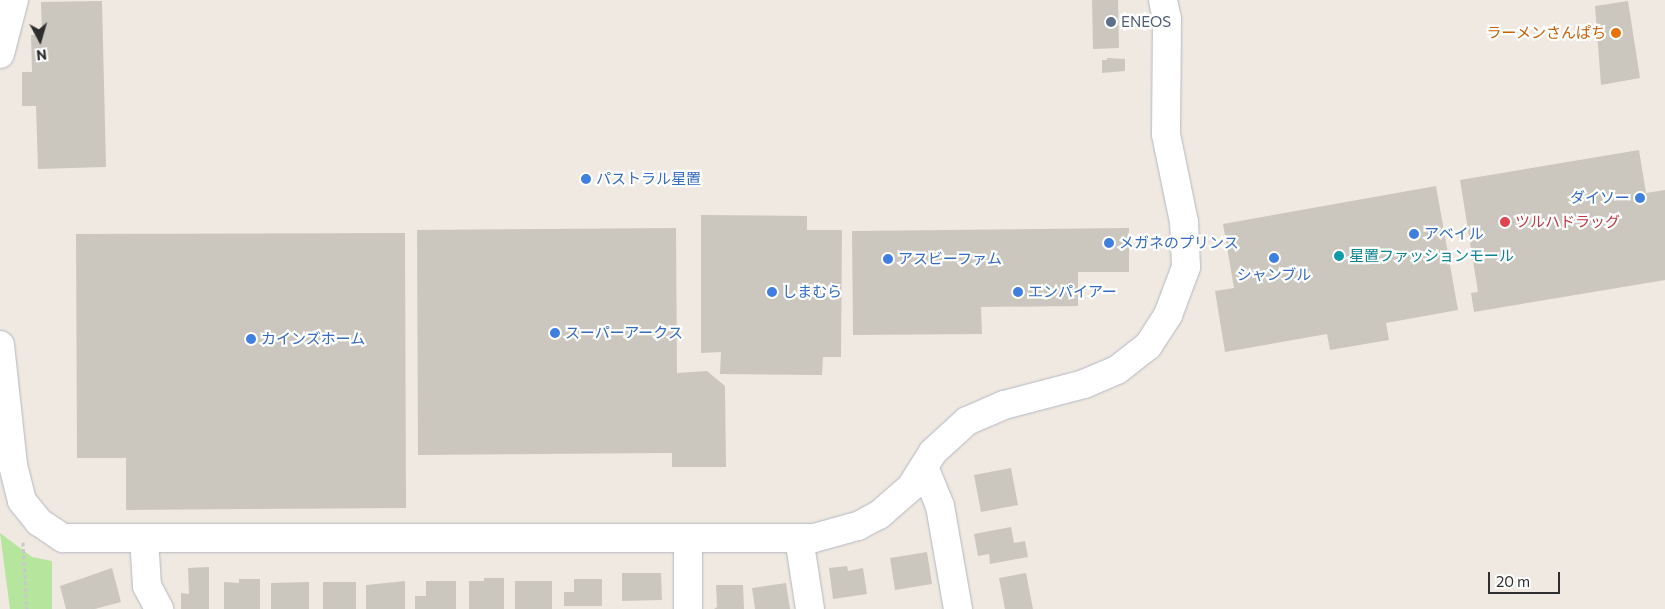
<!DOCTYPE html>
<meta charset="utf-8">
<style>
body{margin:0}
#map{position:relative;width:1665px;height:609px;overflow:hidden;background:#efe9e1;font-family:Commissioner,"Noto Sans JP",sans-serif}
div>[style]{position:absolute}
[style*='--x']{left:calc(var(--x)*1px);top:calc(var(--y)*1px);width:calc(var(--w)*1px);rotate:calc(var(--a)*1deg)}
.green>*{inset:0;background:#b6e59e}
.building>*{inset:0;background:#cbc7bf}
.path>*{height:3px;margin-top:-1.5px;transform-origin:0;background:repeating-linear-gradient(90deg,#c9c9c9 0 4px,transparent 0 6.5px)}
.roads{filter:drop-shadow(0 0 1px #b4b7c1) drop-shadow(0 0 1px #b4b7c1)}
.street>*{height:28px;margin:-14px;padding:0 14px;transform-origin:14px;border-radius:14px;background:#fff}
.dots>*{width:14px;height:14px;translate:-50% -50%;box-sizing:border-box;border:2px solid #fff;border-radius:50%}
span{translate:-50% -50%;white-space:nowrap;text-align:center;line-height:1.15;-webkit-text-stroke:4.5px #fff;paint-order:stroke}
.service-label{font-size:15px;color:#4e5e75}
.left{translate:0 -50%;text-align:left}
.food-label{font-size:15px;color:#c56008}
.right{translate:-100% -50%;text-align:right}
.shop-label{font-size:15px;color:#366cbe}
.health-label{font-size:15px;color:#be3a42}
.culture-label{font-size:15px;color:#0d838f}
.north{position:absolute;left:15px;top:15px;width:50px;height:50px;-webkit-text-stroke:4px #fff;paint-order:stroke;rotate:174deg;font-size:14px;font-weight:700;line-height:20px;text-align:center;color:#2e2e2e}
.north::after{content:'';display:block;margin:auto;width:18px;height:22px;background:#2e2e2e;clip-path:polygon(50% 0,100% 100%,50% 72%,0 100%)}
.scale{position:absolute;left:1488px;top:572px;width:72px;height:22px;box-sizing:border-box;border:2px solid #2e2e2e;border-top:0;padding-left:6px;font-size:15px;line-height:18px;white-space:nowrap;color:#2e2e2e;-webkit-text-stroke:4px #fff;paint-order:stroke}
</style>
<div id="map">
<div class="green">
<div style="clip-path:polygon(0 533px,32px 557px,52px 561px,52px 609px,10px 609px)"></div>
</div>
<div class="building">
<div style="clip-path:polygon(1092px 0,1118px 0,1119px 48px,1093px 49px)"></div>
<div style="clip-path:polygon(102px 1px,106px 167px,38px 169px,36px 106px,22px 106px,22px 72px,32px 72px,31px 35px,42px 35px,41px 2px)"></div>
<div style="clip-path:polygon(1628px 1px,1640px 78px,1601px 85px,1595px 6px)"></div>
<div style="clip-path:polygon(1107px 58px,1125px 59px,1125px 71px,1102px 73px,1102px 60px,1107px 60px)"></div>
<div style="clip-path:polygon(1639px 150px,1646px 193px,1665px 190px,1665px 280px,1474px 312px,1471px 293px,1478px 292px,1460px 180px)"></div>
<div style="clip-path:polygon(1436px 186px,1458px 310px,1386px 323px,1389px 340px,1330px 350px,1327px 334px,1225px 352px,1215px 291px,1234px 288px,1223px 224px)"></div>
<div style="clip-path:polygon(701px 215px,807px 216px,807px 230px,842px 230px,841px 357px,823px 357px,822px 375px,720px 374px,721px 352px,701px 353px)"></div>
<div style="clip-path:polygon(676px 228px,677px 373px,707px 371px,725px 386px,726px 467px,672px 467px,672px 453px,418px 455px,417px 230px)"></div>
<div style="clip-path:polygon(1129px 228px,1129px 272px,1078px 272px,1078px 306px,981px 307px,982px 334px,853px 335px,852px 231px)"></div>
<div style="clip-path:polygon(405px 233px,406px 508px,126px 510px,126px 458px,77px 458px,76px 234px)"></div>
<div style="clip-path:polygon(1011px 468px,1018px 505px,981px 512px,974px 475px)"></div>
<div style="clip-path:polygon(1011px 527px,1014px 543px,1025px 541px,1028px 557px,990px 564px,989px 554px,978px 556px,974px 534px)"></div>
<div style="clip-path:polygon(927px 552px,932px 584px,895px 590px,890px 558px)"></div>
<div style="clip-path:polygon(847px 566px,848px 571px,863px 568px,867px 594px,833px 599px,829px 568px)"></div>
<div style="clip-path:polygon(209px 567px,209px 609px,181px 609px,181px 593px,189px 594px,188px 568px)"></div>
<div style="clip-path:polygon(112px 568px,121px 602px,95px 609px,66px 609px,60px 586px)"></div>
<div style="clip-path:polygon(622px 573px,661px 573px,662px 600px,622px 601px)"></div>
<div style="clip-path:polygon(1026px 573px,1033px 609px,1005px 609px,999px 578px)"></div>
<div style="clip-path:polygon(484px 578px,504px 578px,504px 609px,469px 609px,469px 581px,484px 581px)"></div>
<div style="clip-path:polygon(239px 579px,260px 579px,260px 609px,224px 609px,224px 582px,239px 583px)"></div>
<div style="clip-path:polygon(574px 579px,602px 579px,602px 606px,564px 606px,564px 592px,574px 592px)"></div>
<div style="clip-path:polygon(405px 581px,405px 609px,366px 609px,366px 585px)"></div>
<div style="clip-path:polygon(426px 581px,456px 581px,456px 609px,415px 609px,415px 596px,426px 596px)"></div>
<div style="clip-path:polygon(515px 581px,552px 581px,552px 609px,515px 609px)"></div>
<div style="clip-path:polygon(309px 582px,309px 609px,271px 609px,271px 583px)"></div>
<div style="clip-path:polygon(323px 582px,356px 582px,356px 609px,323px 609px)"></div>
<div style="clip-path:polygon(786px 583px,790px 609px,755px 609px,752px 588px)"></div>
<div style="clip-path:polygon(716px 585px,743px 585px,744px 609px,714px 609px,717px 607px)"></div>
</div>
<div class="path">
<div style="--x:23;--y:542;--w:67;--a:86.6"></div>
</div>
<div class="roads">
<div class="street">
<div style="--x:0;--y:54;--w:56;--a:-75.5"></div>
<div style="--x:0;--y:345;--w:121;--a:83.8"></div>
<div style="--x:13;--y:465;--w:37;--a:76"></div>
<div style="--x:22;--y:501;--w:27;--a:51"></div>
<div style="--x:39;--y:522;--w:29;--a:34"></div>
<div style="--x:63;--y:538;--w:751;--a:0"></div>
<div style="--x:814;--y:538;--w:46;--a:-15.3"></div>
<div style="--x:858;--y:526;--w:24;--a:-28"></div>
<div style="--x:879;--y:515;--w:43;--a:-41.2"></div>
<div style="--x:911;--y:487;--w:41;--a:-57.8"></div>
<div style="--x:933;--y:452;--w:46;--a:-42.4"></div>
<div style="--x:967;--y:421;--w:40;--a:-23.4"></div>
<div style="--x:1004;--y:405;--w:83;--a:-14.7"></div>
<div style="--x:1084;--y:384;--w:36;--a:-23"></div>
<div style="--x:1117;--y:370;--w:39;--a:-38"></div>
<div style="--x:1148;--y:346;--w:37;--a:-57"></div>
<div style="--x:1168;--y:315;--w:51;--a:-69.4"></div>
<div style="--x:1186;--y:267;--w:45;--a:-92.5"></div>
<div style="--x:1184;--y:222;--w:90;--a:-101.6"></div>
<div style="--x:1166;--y:134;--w:115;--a:-89.5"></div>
<div style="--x:1167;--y:19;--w:19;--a:-102"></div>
<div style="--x:924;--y:467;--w:42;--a:67.7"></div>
<div style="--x:940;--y:506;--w:105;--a:80.1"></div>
<div style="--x:144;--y:538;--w:48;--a:86.4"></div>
<div style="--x:147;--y:586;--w:26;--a:62"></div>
<div style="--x:688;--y:538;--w:71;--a:90"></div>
<div style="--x:799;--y:538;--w:72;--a:81.2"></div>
</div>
</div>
<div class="dots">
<div style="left:1111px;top:22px;background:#5c6f8a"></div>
<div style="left:1616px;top:33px;background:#e8710a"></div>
<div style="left:586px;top:179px;background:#3f7fe0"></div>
<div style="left:1640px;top:198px;background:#3f7fe0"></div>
<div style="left:1505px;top:222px;background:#e0444e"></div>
<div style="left:1414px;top:234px;background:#3f7fe0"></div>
<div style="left:1109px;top:243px;background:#3f7fe0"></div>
<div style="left:1339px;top:256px;background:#0f9aa8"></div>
<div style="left:1274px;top:258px;background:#3f7fe0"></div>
<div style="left:888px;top:259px;background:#3f7fe0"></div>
<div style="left:772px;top:292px;background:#3f7fe0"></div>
<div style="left:1018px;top:292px;background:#3f7fe0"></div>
<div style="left:555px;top:333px;background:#3f7fe0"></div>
<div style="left:251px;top:339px;background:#3f7fe0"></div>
</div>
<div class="service-label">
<span class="left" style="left:1121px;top:22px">ENEOS</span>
</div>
<div class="food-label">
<span class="right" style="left:1606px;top:33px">ラーメンさんぱち</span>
</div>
<div class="shop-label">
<span class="left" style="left:596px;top:179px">パストラル星置</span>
<span class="right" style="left:1630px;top:198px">ダイソー</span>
<span class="left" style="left:1424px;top:234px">アベイル</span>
<span class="left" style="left:1119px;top:243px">メガネのプリンス</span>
<span class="left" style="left:898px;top:259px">アスビーファム</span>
<span style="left:1274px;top:275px">シャンブル</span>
<span class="left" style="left:782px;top:292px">しまむら</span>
<span class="left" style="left:1028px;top:292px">エンパイアー</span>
<span class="left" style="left:565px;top:333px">スーパーアークス</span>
<span class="left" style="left:261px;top:339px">カインズホーム</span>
</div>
<div class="health-label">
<span class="left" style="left:1515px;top:222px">ツルハドラッグ</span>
</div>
<div class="culture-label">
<span class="left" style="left:1349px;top:256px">星置ファッションモール</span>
</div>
<div class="north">N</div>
<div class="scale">20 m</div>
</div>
